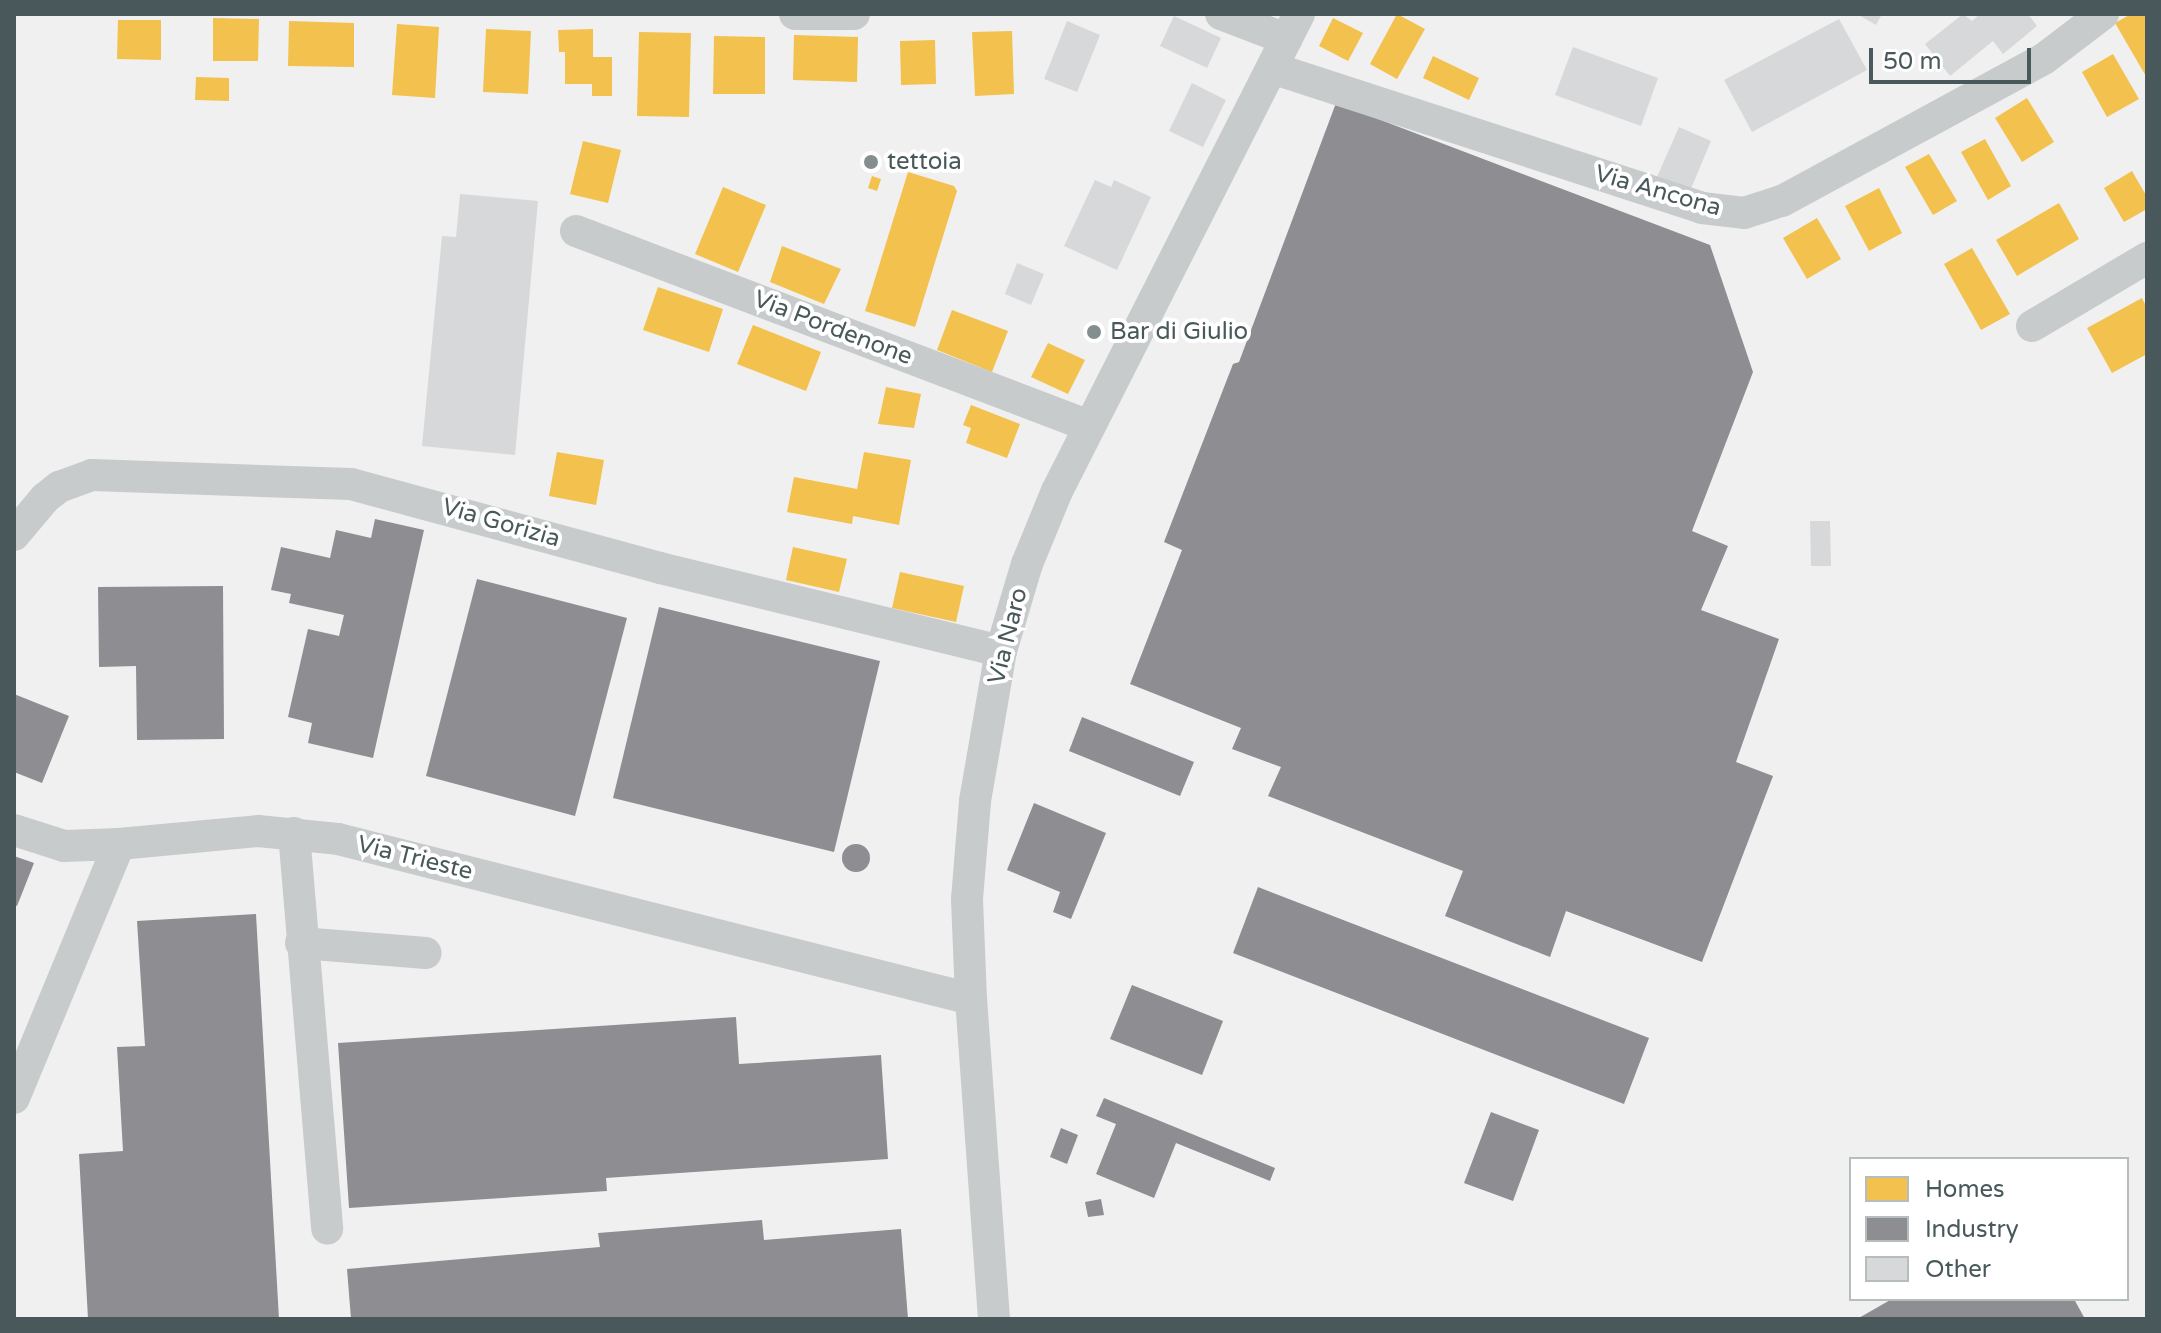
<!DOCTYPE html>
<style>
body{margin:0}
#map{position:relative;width:2161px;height:1333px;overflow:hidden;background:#f1f0f0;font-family:"Varela Round",sans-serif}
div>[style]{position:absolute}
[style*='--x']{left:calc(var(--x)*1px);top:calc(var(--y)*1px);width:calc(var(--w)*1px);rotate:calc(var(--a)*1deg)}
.homes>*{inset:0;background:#f2c14e}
.industry>*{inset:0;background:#8d8d92}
.round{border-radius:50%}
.building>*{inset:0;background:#d7d8d9}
.minor>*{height:32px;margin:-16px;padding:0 16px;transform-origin:16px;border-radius:16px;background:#c8cbcc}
.dots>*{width:22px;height:22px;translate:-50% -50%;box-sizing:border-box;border:4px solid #fff;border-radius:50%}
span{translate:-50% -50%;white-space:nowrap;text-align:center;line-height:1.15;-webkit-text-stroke:8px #fff;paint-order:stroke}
.poi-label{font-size:24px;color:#49595b}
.left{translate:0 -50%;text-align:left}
.street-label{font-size:24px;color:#49595b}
.frame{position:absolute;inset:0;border:16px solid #49595b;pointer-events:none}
.legend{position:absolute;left:1849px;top:1157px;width:280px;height:144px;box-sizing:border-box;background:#fff;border:2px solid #b6bdbd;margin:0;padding:10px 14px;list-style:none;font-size:24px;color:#49595b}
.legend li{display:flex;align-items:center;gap:16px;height:40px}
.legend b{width:40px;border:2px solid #b6bdbd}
.scale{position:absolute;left:1869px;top:48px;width:162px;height:36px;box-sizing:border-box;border:4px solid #49595b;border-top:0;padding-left:10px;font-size:24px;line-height:28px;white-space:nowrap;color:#49595b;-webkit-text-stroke:6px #fff;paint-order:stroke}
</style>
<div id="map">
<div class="homes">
<div style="clip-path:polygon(1397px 14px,1425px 29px,1397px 79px,1370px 64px)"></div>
<div style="clip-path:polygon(2131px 14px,2147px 14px,2147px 78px,2115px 23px)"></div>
<div style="clip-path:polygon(213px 18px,259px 19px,258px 61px,213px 61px)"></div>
<div style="clip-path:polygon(1333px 18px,1363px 33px,1348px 61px,1319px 46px)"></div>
<div style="clip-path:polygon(118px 20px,161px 20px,161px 60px,117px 59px)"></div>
<div style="clip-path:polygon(289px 21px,354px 23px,354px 67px,288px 66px)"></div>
<div style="clip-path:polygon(397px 24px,439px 27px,435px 98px,392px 95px)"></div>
<div style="clip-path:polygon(486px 29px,531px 31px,528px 94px,483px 92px)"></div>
<div style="clip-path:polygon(593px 29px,593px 57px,612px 57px,612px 96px,592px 96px,592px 84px,565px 84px,565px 52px,559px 52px,558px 30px)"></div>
<div style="clip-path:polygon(1012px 31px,1014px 94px,975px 96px,972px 32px)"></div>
<div style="clip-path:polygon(639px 32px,691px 33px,689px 117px,637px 116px)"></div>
<div style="clip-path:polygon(794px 35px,858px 37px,857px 82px,793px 80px)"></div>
<div style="clip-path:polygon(714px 36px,765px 37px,765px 94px,713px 94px)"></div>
<div style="clip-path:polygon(935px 40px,936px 84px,901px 85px,900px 41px)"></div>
<div style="clip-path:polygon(2113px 54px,2139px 99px,2107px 117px,2082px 72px)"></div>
<div style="clip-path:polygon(1433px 56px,1479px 78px,1469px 100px,1423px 78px)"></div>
<div style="clip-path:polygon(196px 77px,229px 78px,229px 101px,195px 100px)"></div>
<div style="clip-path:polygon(2027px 98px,2054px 142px,2022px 162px,1995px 118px)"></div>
<div style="clip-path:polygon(1985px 139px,2011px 186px,1988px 200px,1961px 152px)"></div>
<div style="clip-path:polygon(583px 141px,621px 150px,608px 203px,570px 194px)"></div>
<div style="clip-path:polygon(1929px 154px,1957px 201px,1933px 215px,1905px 167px)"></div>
<div style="clip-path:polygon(868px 155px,878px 159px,874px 169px,864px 166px)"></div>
<div style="clip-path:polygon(2132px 171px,2147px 197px,2147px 209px,2124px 222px,2104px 188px)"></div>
<div style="clip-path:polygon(908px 172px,954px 186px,957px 191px,915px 327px,865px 311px)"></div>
<div style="clip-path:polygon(872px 176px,881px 179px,877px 191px,868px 188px)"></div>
<div style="clip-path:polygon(723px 187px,766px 205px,738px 272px,695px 254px)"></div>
<div style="clip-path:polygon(1879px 188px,1902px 233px,1869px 251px,1845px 206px)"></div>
<div style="clip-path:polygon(2059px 203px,2079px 239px,2017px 276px,1996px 240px)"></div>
<div style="clip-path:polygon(1817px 218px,1841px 259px,1807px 279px,1783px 238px)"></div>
<div style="clip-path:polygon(782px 246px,841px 269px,824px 304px,770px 282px)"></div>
<div style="clip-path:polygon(1972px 248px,2010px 314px,1981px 330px,1944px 264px)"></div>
<div style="clip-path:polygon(658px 287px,723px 309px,709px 352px,643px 330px)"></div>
<div style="clip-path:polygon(2142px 298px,2147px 308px,2147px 354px,2112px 373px,2087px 328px)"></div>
<div style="clip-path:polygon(952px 310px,1008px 331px,992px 372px,937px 350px)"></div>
<div style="clip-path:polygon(753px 325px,821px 352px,806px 391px,737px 364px)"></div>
<div style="clip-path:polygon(1048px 343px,1085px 360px,1068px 394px,1031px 377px)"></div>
<div style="clip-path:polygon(886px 387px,921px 394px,914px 428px,878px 424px)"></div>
<div style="clip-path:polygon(971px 405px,1020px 424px,1007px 458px,966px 443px,971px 428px,963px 425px)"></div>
<div style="clip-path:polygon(557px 452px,604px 460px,596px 505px,549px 496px)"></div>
<div style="clip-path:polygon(864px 452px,911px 460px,899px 525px,853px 516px,852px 524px,787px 512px,794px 477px,857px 489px)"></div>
<div style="clip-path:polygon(793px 547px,847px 559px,839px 592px,786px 580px)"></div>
<div style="clip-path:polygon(900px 572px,964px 586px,956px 622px,892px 608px)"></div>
</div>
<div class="industry">
<div style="clip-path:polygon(1336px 103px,1710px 245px,1753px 372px,1692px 531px,1728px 546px,1701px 610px,1779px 639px,1736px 762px,1773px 776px,1702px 962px,1566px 911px,1550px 957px,1445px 916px,1463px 871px,1268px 796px,1281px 767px,1232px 749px,1241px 728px,1130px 684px,1182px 550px,1164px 542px,1233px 364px,1239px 362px)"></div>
<div style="clip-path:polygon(375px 519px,424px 530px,373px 758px,308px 743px,312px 723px,288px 717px,308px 629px,339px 636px,344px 615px,289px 603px,291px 594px,271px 590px,281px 547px,330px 558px,336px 530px,371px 538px)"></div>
<div style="clip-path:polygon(477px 579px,627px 618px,575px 816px,426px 776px)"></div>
<div style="clip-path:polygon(223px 586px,224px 739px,137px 740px,136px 666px,99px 667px,98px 587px)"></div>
<div style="clip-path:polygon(659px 607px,880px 661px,834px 852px,613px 798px)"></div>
<div style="clip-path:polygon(14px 694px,69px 716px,42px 783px,14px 772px)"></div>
<div style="clip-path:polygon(1082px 717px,1194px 762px,1180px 796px,1069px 751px)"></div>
<div style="clip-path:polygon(1034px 803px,1106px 833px,1071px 919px,1053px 912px,1060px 892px,1007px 870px)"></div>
<div class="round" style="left:842px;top:844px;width:28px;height:28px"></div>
<div style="clip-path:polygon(14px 856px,34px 863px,17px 906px,14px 905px)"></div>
<div style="clip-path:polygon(1258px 887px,1649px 1038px,1624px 1104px,1233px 953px)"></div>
<div style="clip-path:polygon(256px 914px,279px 1319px,88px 1319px,79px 1154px,123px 1151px,117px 1047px,145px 1046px,137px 921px)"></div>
<div style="clip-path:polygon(1132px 985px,1223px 1021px,1202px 1075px,1110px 1039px)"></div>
<div style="clip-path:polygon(736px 1017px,739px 1064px,881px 1055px,888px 1159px,606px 1178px,607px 1191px,349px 1208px,338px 1043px)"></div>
<div style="clip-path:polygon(1104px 1098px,1275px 1168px,1270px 1181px,1176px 1143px,1154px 1198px,1096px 1174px,1116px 1124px,1096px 1116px)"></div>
<div style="clip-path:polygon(1491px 1112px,1539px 1130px,1513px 1201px,1464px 1183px)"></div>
<div style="clip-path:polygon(1061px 1128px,1078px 1135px,1067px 1164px,1050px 1157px)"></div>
<div style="clip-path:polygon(1101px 1199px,1104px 1215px,1088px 1217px,1085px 1202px)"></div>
<div style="clip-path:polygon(762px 1220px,764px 1240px,901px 1229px,908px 1319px,351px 1319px,347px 1269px,600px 1247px,598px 1233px)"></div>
<div style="clip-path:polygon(1892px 1299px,2074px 1299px,2085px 1319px,1857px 1319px)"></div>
</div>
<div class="building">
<div style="clip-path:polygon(1857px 14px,1882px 14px,1876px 25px)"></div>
<div style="clip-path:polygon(1963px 14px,1972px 21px,1980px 14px,2028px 14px,2037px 26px,2003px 54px,1993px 41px,1950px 76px,1925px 44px)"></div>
<div style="clip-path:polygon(1174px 16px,1221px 38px,1207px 68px,1160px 46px)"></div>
<div style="clip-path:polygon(1839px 19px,1867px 70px,1752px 132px,1724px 80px)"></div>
<div style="clip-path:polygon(1067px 21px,1100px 35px,1077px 92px,1044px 79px)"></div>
<div style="clip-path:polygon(1573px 47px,1658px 78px,1641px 126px,1555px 95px)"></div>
<div style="clip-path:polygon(1192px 83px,1226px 100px,1203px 147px,1169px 131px)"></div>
<div style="clip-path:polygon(1679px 127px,1711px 141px,1690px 191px,1657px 177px)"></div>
<div style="clip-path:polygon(1095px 180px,1111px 187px,1114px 180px,1151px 197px,1117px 270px,1064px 246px)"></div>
<div style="clip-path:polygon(460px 194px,538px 201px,515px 455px,422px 446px,442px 236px,456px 237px)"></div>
<div style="clip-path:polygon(1017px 263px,1044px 274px,1031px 305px,1005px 294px)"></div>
<div style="clip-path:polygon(1810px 521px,1830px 521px,1831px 566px,1811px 566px)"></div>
</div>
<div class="minor">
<div style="--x:795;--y:14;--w:59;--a:0"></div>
<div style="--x:1221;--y:14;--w:70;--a:21"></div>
<div style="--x:1272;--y:68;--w:452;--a:18"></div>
<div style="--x:1702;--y:208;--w:42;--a:6.8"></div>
<div style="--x:1744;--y:213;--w:40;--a:-18"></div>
<div style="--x:1782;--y:201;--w:299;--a:-28.5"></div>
<div style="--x:2045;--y:58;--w:73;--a:-37.2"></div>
<div style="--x:576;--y:231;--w:549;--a:20.81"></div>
<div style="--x:2032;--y:326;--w:134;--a:-30.6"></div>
<div style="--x:14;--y:535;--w:48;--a:-50"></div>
<div style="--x:45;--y:498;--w:18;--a:-38"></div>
<div style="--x:59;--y:487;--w:35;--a:-20"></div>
<div style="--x:92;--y:475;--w:259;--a:2"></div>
<div style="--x:351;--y:484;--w:320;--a:15.2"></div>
<div style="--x:660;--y:568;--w:351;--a:13.7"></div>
<div style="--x:14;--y:830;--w:52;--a:17.7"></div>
<div style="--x:64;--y:846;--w:55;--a:-2.1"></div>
<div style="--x:294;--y:833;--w:397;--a:85.2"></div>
<div style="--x:301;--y:943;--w:125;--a:4.6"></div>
<div style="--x:14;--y:1098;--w:275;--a:-67.5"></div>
<div style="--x:119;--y:844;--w:140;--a:-5.3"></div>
<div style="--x:258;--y:831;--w:80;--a:5.7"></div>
<div style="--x:338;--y:839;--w:653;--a:14.19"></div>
<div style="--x:994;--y:1319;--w:321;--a:-94.1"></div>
<div style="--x:971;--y:999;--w:100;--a:-92.3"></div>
<div style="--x:967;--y:899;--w:98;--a:-85.3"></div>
<div style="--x:975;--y:801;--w:152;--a:-80.2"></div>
<div style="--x:1001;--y:651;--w:91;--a:-73.4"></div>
<div style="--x:1027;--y:564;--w:79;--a:-67.7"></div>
<div style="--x:1057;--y:491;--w:535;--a:-63.1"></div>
</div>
<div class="dots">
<div style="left:871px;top:162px;background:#848e8f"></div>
<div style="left:1094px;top:332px;background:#848e8f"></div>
</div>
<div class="poi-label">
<span class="left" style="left:887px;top:162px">tettoia</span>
<span class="left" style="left:1110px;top:332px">Bar di Giulio</span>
</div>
<div class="street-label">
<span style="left:1658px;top:191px;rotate:16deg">Via Ancona</span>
<span style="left:833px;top:328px;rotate:21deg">Via Pordenone</span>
<span style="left:501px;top:523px;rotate:16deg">Via Gorizia</span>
<span style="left:1008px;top:636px;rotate:-76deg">Via Naro</span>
<span style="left:415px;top:858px;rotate:14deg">Via Trieste</span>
</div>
<div class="frame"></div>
<ul class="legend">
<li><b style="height:22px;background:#f2c14e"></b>Homes</li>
<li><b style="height:22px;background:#8d8d92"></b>Industry</li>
<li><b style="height:22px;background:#d7d8d9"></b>Other</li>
</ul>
<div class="scale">50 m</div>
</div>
